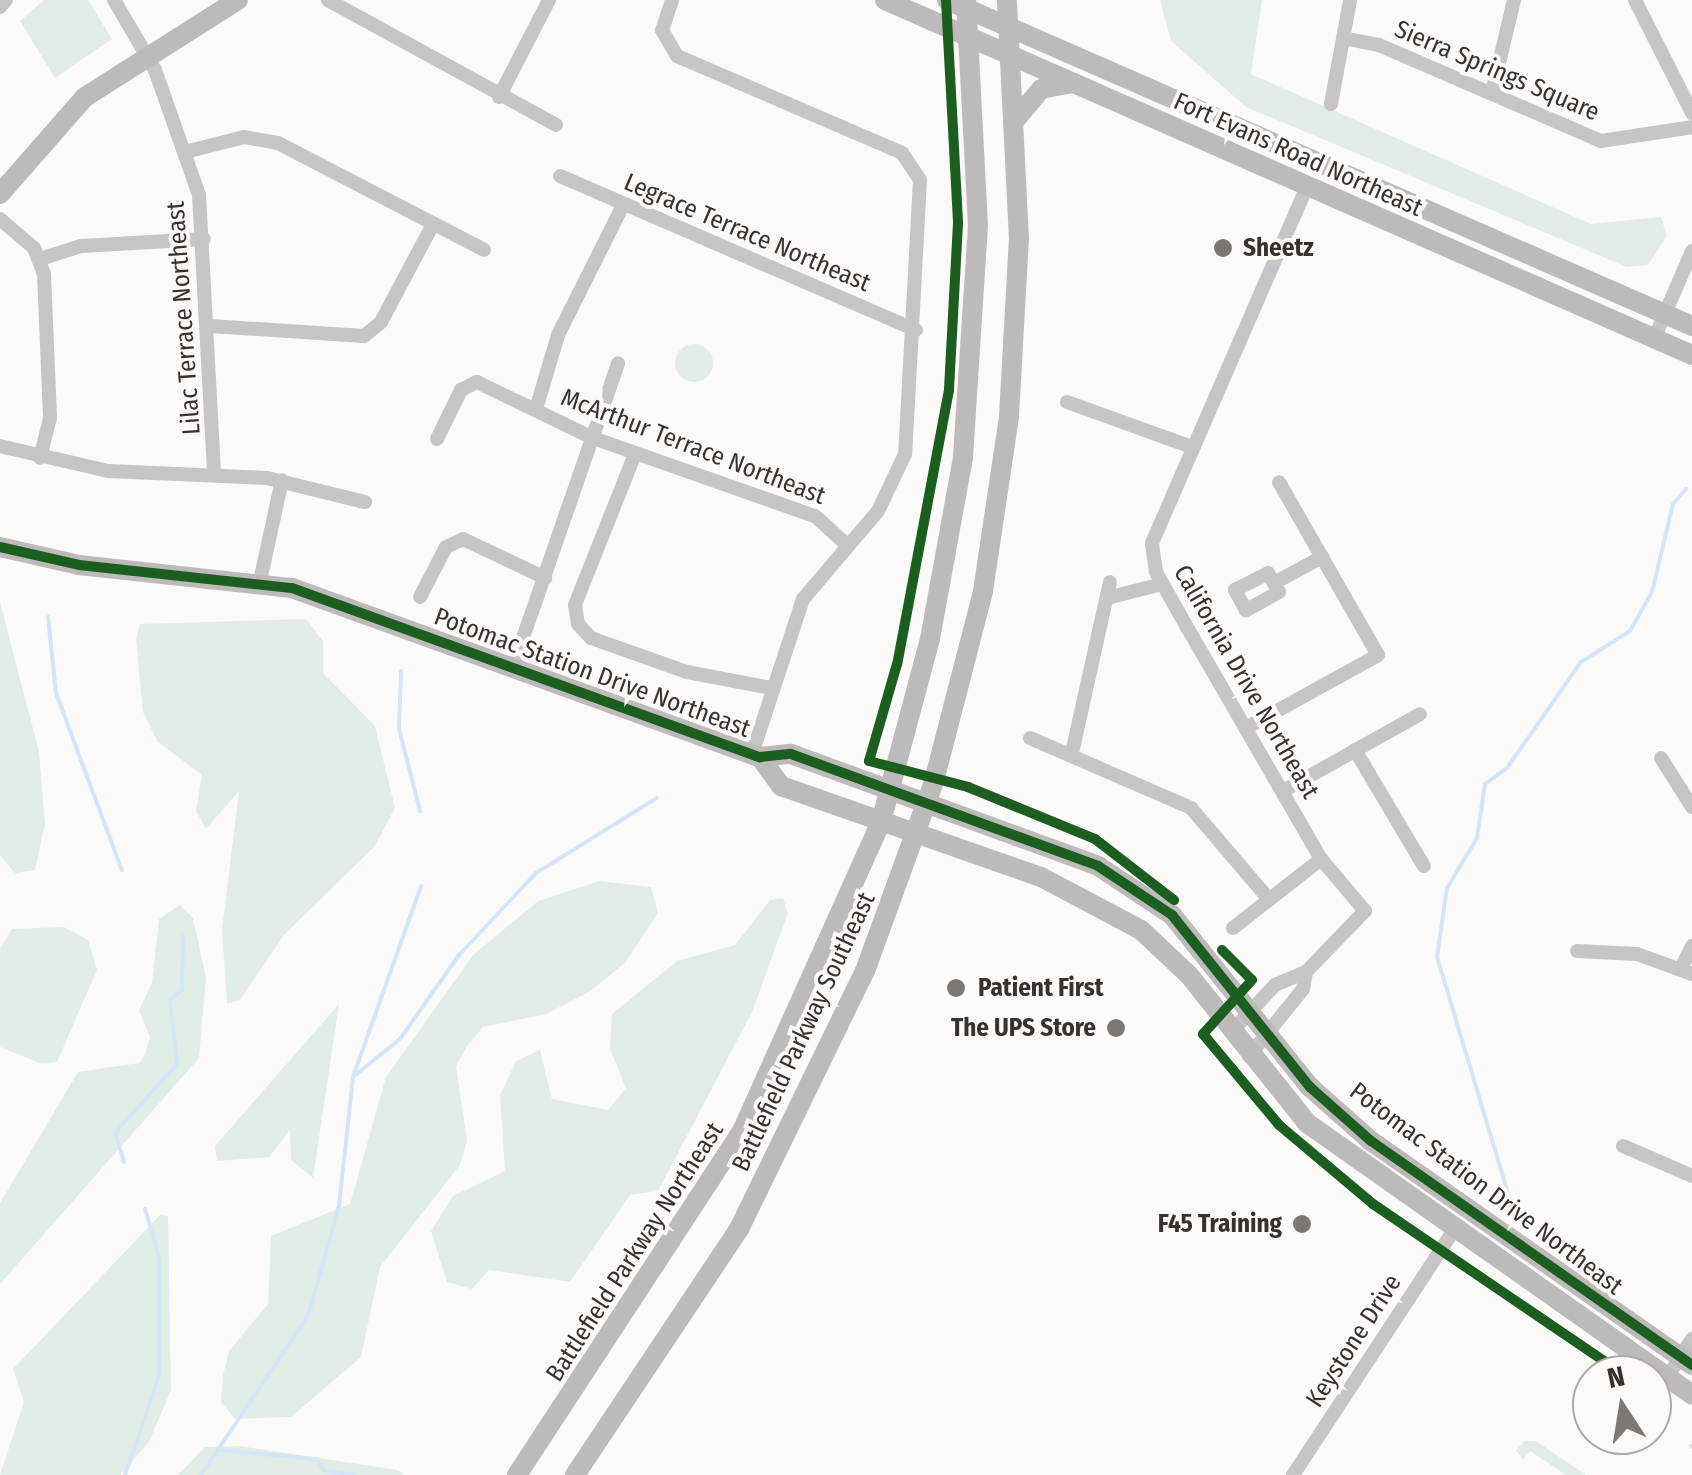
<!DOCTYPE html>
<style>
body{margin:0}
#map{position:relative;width:1692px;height:1475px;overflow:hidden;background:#fcfaf8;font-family:"Fira Sans Condensed",sans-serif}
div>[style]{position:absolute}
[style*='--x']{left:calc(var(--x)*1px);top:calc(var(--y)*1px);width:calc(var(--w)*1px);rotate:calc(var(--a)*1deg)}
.green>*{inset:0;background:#e0ede4}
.round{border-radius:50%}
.stream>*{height:4px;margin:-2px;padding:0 2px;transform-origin:2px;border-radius:2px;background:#d3e5f9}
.street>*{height:14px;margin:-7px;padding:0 7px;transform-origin:7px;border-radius:7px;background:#c8c4c5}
.secondary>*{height:20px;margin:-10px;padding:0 10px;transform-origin:10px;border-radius:10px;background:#bebabb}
.cycleway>*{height:10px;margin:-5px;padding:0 5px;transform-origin:5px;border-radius:5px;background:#1b5e20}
.dots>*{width:28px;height:28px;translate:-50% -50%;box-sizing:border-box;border:5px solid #fdf9f7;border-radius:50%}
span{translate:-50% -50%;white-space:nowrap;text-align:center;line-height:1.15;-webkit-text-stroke:8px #fdf9f7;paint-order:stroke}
.street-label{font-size:25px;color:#38312d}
.poi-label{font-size:25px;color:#38312d;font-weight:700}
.left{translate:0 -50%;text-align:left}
.right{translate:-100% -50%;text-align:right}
.north{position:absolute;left:1572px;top:1355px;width:100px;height:100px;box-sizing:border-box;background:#fdf9f7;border:2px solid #aea9a6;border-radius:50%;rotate:348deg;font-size:28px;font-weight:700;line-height:40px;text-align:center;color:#38312d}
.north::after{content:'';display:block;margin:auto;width:35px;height:45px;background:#7d7774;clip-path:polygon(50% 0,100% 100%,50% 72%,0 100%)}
</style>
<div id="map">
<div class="green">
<div style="clip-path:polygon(44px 0,88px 0,112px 39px,55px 78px,20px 21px)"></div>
<div style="clip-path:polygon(1160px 0,1262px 0,1251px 74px,1591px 224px,1661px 217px,1667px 236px,1648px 265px,1627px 267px,1246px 107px,1171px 41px)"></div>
<div class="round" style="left:675px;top:344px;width:38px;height:38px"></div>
<div style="clip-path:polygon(0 602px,39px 752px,45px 824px,35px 870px,15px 873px,0 855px)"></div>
<div style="clip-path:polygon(306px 619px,323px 641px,323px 673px,375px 726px,395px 808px,375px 846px,284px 935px,240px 1000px,227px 1004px,222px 930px,239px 791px,206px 829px,196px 811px,202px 775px,157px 741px,143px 712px,136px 639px,140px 624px)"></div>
<div style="clip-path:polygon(599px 881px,651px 887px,658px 913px,625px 963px,589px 992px,546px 1014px,483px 1027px,467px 1046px,456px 1066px,467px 1140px,460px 1165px,380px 1267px,361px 1357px,291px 1417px,235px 1419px,221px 1402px,223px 1375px,229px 1351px,268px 1304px,271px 1236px,350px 1204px,386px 1077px,473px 955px,538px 901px)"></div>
<div style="clip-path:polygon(783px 898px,788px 913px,752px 1012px,658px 1191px,630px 1195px,570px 1282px,489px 1270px,472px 1289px,447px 1282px,431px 1231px,453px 1196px,505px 1171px,500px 1095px,516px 1061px,540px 1050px,552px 1099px,608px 1110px,626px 1088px,610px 1049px,612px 1014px,677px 961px,735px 945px,770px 900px)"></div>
<div style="clip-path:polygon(180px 905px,193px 918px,206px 978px,199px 1058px,0 1284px,0 1203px,78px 1072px,139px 1063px,145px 1054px,150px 1037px,139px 1010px,152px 983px,159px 919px)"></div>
<div style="clip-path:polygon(64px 927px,88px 940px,97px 970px,57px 1062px,42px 1064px,0 1047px,0 949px,12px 929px)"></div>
<div style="clip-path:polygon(339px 1004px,313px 1178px,291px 1160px,290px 1130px,269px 1157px,217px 1161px,215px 1146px)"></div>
<div style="clip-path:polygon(160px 1215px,168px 1216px,171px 1390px,149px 1442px,120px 1475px,0 1475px,24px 1402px,13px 1369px)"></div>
<div style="clip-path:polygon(1525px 1441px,1536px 1441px,1586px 1475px,1566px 1475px,1530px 1451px,1523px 1460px,1516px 1450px)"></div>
<div style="clip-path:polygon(239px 1446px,398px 1470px,404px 1475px,178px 1475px,205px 1447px)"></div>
</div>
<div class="stream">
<div style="--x:48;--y:617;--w:76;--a:84"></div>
<div style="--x:56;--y:693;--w:189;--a:69.6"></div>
<div style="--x:401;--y:671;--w:58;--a:92"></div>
<div style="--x:399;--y:729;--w:85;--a:75.6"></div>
<div style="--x:353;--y:1077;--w:60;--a:-39"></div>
<div style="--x:400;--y:1039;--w:103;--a:-54.9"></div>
<div style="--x:459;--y:955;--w:112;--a:-46.8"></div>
<div style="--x:536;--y:873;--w:142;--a:-31.8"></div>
<div style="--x:124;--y:1162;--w:30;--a:-107"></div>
<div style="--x:115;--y:1133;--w:93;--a:-48.1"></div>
<div style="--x:177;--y:1064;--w:64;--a:-96.2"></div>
<div style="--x:170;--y:1000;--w:16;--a:-40"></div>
<div style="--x:182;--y:990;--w:55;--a:-89"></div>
<div style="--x:1602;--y:1268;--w:83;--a:-149.7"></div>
<div style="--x:1530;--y:1226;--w:33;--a:-128"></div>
<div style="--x:1510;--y:1200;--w:254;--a:-106.7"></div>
<div style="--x:1437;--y:957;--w:70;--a:-81.8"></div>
<div style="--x:1447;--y:888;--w:58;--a:-59"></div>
<div style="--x:1477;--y:838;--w:55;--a:-81.6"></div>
<div style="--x:1485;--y:784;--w:27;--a:-36"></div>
<div style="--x:1507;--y:768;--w:129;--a:-55.1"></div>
<div style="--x:1581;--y:662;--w:58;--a:-32.3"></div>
<div style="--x:1630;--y:631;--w:45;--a:-60.6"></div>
<div style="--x:1652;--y:592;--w:90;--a:-76.6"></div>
<div style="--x:1673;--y:504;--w:20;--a:-49"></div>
<div style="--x:1691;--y:1446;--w:1;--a:45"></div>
<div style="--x:220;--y:1450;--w:96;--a:5.4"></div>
<div style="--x:316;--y:1459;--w:15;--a:53"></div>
<div style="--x:325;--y:1471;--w:29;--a:8"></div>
<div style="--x:125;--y:1475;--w:105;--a:-71"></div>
<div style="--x:159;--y:1376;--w:120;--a:-90"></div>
<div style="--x:159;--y:1256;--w:49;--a:-106.6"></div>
<div style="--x:201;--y:1475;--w:192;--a:-56.1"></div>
<div style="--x:308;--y:1316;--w:114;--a:-74.3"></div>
<div style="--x:339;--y:1206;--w:130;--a:-83.8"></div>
<div style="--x:353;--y:1077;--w:203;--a:-70.4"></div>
</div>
<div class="street">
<div style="--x:114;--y:0;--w:81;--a:59.6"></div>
<div style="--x:155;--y:70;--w:133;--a:70.6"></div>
<div style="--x:199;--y:195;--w:277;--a:86.9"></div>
<div style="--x:328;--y:0;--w:260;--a:28.7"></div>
<div style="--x:672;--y:0;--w:32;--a:108"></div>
<div style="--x:662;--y:30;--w:30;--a:60"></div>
<div style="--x:677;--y:56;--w:245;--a:23.3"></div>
<div style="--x:902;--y:153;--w:32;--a:56"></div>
<div style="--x:920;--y:180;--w:274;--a:93.1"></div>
<div style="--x:905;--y:454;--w:63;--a:115.3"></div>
<div style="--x:878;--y:511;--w:116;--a:130.4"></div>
<div style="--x:803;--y:599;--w:163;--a:108.2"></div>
<div style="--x:1635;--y:0;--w:127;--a:63.2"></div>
<div style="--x:0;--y:7;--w:9;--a:-49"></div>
<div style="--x:1343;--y:38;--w:37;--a:11"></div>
<div style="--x:1379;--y:45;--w:242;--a:23.4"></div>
<div style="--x:1601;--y:141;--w:92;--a:-8.7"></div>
<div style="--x:1492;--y:93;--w:96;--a:-76.7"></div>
<div style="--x:499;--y:97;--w:109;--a:-62.7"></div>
<div style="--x:1331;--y:104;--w:106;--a:-79.6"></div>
<div style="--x:185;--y:152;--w:61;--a:-14.3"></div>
<div style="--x:244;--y:137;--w:35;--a:10"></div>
<div style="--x:278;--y:143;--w:232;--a:27.4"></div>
<div style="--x:560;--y:176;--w:388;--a:23.4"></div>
<div style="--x:0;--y:219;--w:45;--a:40.5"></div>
<div style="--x:34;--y:248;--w:28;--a:69"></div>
<div style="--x:44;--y:274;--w:144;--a:87.6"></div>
<div style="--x:50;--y:418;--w:41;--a:104"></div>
<div style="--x:40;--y:259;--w:43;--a:-17.6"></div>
<div style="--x:81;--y:246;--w:123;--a:-3.3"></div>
<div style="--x:210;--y:326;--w:154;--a:3.7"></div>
<div style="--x:364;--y:336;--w:22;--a:-39"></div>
<div style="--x:381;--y:322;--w:111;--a:-62"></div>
<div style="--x:1654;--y:339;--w:96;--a:-66.6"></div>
<div style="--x:1067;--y:402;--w:133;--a:19.8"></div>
<div style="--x:536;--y:409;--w:77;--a:-73.4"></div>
<div style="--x:558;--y:335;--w:145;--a:-63.4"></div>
<div style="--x:437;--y:439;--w:55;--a:-63.9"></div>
<div style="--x:461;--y:390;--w:18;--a:-27"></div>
<div style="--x:477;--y:382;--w:129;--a:25.8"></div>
<div style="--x:593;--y:438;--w:235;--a:19.4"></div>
<div style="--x:815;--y:516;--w:40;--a:42"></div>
<div style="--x:0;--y:446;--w:111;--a:13"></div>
<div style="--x:108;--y:471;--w:159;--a:2.5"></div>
<div style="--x:267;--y:478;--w:101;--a:13.8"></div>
<div style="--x:635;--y:454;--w:162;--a:111.7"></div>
<div style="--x:575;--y:605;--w:19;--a:81"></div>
<div style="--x:578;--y:624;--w:19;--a:47"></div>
<div style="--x:591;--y:638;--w:102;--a:19.5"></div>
<div style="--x:687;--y:672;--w:86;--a:10.7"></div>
<div style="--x:1268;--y:573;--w:22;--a:60"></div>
<div style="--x:1279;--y:592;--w:38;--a:151"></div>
<div style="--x:1246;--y:610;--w:23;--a:-119"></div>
<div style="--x:1235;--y:590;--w:37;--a:-27"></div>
<div style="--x:260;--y:581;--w:103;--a:-77.7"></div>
<div style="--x:1274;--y:583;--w:55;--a:-28.4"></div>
<div style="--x:420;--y:597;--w:56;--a:-62.5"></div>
<div style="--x:446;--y:547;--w:19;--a:-25"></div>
<div style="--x:463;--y:539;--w:91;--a:25.4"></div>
<div style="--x:1107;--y:598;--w:57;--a:-14.3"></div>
<div style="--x:515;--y:661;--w:315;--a:-70.9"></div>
<div style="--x:1246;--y:728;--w:151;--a:-28.9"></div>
<div style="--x:1378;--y:655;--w:199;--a:-119.8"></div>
<div style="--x:1030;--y:738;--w:176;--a:23.5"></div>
<div style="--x:1191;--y:808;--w:118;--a:49.5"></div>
<div style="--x:1355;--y:750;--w:135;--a:59.3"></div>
<div style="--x:1072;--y:753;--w:175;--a:-77.5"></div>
<div style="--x:1661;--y:758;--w:58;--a:57.7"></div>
<div style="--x:1283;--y:791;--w:157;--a:-29.3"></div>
<div style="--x:1233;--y:928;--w:112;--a:-38.1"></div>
<div style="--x:1577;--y:951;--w:60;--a:2.9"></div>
<div style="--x:1637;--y:954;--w:59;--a:20"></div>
<div style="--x:1681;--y:968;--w:25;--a:-63"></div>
<div style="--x:1306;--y:972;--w:85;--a:-46"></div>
<div style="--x:1365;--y:911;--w:68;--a:-130.2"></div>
<div style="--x:1321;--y:859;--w:266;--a:-120"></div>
<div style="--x:1188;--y:629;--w:65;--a:-119.3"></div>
<div style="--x:1156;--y:572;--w:29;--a:-98"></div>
<div style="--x:1152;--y:543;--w:389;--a:-66.5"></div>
<div style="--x:1233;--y:1030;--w:62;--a:-47"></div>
<div style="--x:1275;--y:985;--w:34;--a:-23"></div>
<div style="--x:1306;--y:972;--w:17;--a:100"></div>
<div style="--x:1303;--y:989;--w:86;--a:128.9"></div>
<div style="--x:1623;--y:1146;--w:75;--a:23.5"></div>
<div style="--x:1666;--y:1379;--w:48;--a:-57"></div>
<div style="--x:1293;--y:1475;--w:290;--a:-56.7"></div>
</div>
<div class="secondary">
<div style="--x:885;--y:0;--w:882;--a:23.74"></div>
<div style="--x:947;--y:0;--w:813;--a:23.63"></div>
<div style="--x:1016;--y:119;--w:39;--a:-50"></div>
<div style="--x:1041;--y:89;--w:33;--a:-11"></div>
<div style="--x:0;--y:194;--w:129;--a:-48.8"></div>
<div style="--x:85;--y:97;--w:181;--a:-32.4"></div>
<div style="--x:0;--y:547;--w:81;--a:12.8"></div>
<div style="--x:79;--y:565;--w:214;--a:6.2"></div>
<div style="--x:292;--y:588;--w:498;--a:19.9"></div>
<div style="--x:760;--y:757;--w:31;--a:-6"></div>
<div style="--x:791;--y:754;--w:327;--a:20"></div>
<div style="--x:1098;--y:866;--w:89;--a:33.5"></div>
<div style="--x:1172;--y:915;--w:221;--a:51.3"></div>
<div style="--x:1310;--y:1087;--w:81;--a:41.5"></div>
<div style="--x:1371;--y:1141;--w:391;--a:34.9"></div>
<div style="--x:760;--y:757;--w:36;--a:54"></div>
<div style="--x:781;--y:786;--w:275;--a:19.3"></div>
<div style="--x:1041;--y:877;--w:113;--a:27.9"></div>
<div style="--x:1141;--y:930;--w:66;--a:43.2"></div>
<div style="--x:1189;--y:975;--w:189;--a:51.4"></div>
<div style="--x:1307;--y:1123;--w:471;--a:35.2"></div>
<div style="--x:517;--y:1475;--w:411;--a:-56.8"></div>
<div style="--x:742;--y:1131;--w:339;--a:-65.8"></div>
<div style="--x:881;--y:822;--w:189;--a:-75"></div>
<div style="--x:930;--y:639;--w:185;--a:-79.7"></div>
<div style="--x:963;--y:457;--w:231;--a:-86.3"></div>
<div style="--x:978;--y:226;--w:226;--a:-93"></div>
<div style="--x:575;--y:1475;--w:296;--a:-56.3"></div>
<div style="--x:739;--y:1229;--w:287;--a:-64"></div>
<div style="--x:865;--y:971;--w:202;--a:-70"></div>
<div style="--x:934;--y:781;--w:196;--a:-75.5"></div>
<div style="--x:983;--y:591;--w:177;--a:-81.5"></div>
<div style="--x:1009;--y:416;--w:177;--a:-86.8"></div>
<div style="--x:1019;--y:239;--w:239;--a:-92.9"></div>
</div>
<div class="cycleway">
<div style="--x:946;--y:0;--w:223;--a:86.9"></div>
<div style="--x:958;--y:223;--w:167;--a:93.1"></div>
<div style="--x:949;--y:390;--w:279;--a:100.7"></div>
<div style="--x:897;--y:664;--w:101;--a:106.1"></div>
<div style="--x:869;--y:761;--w:102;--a:14.7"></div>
<div style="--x:968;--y:787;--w:137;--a:22.3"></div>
<div style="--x:1095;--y:839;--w:100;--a:37.7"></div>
<div style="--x:0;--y:547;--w:81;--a:12.8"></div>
<div style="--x:79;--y:565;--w:214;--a:6.2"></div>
<div style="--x:292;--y:588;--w:498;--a:19.9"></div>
<div style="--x:760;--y:757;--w:31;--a:-6"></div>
<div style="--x:791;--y:754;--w:327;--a:20"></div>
<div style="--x:1098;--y:866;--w:89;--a:33.5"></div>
<div style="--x:1172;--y:915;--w:221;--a:51.3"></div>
<div style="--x:1310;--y:1087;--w:81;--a:41.5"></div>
<div style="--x:1371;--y:1141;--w:391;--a:34.9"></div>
<div style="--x:1222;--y:950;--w:42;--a:45"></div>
<div style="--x:1252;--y:980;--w:73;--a:132.2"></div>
<div style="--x:1203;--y:1034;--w:119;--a:50.1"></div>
<div style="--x:1279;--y:1125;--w:123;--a:40"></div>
<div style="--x:1373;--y:1204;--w:305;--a:34.2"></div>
</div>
<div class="dots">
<div style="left:1223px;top:248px;background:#7d7774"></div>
<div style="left:956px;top:988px;background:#7d7774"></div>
<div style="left:1116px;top:1028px;background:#7d7774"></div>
<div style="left:1302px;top:1224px;background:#7d7774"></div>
</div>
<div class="street-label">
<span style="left:1497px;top:71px;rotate:23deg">Sierra Springs Square</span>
<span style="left:1298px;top:155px;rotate:24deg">Fort Evans Road Northeast</span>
<span style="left:747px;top:233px;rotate:23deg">Legrace Terrace Northeast</span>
<span style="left:184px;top:318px;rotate:-94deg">Lilac Terrace Northeast</span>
<span style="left:693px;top:447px;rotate:21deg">McArthur Terrace Northeast</span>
<span style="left:592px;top:673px;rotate:20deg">Potomac Station Drive Northeast</span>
<span style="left:1246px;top:682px;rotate:60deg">California Drive Northeast</span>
<span style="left:804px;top:1032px;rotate:-65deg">Battlefield Parkway Southeast</span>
<span style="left:1486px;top:1189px;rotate:37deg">Potomac Station Drive Northeast</span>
<span style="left:635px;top:1252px;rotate:-57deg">Battlefield Parkway Northeast</span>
<span style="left:1354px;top:1341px;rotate:-57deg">Keystone Drive</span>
</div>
<div class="poi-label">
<span class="left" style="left:1243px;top:248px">Sheetz</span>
<span class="left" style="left:978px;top:988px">Patient First</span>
<span class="right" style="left:1096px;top:1028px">The UPS Store</span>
<span class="right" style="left:1282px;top:1224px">F45 Training</span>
</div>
<div class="north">N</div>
</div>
